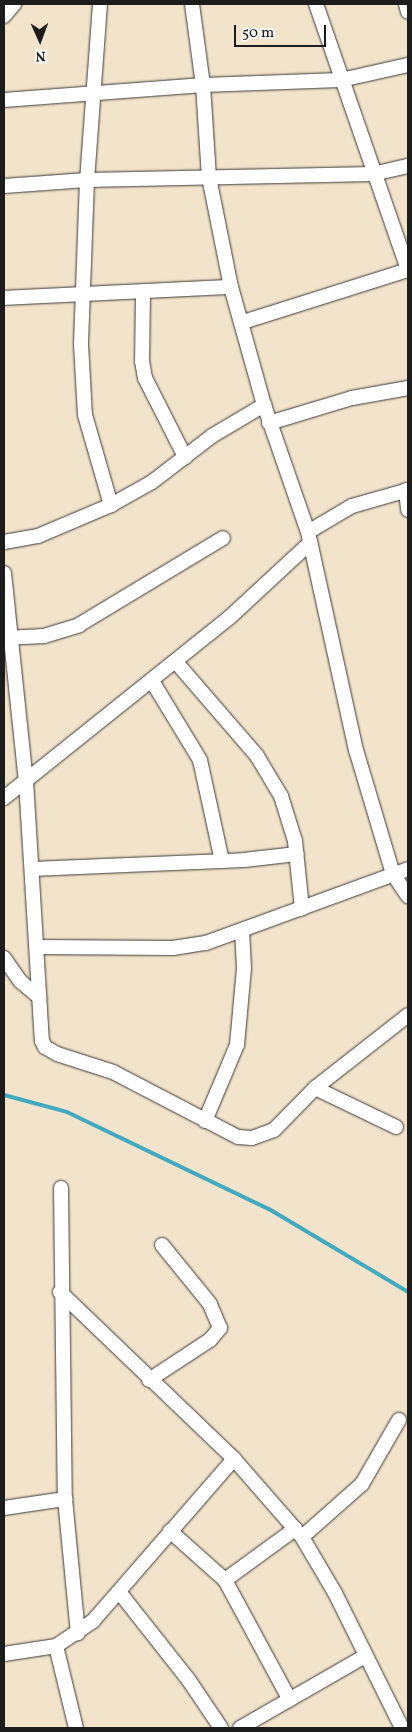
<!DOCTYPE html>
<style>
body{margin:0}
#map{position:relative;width:412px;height:1732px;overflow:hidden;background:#f2e3cb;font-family:Vollkorn,serif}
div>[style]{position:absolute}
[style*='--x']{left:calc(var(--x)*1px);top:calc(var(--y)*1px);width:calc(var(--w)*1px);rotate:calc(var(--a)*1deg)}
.stream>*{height:4px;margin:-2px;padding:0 2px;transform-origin:2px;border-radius:2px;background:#41aac1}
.roads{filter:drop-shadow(0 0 1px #3c3a36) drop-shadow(0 0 1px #3c3a36)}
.minor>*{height:14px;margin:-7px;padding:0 7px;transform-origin:7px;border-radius:7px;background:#fff}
span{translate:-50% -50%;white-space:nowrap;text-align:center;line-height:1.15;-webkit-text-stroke:4.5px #f6f6f2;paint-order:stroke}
.frame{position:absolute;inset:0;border:5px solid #1c1c1c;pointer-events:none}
.north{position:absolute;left:15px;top:15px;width:50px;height:50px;-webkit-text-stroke:4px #f6f6f2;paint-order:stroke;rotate:178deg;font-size:14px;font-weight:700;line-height:20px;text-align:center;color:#1c1c1c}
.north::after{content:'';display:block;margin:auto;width:18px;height:22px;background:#1c1c1c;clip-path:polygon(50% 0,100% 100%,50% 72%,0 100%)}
.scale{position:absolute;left:234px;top:25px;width:92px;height:22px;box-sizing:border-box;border:2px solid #1c1c1c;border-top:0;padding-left:6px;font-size:15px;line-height:18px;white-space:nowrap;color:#1c1c1c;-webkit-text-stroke:4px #f6f6f2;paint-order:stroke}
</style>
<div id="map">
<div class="stream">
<div style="--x:4;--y:1095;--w:65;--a:15.1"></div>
<div style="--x:67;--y:1112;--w:224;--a:25.7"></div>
<div style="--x:269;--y:1209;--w:162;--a:30.8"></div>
</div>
<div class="roads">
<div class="minor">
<div style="--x:100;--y:4;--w:176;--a:94.2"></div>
<div style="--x:87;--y:180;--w:164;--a:92.1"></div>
<div style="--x:81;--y:344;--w:71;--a:86.8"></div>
<div style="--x:85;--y:415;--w:94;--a:73.9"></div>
<div style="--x:192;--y:4;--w:82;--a:82.3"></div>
<div style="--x:203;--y:85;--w:92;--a:86.3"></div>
<div style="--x:209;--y:177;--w:112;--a:78.7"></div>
<div style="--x:231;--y:287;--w:123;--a:74.4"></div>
<div style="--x:264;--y:405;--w:134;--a:70.9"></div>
<div style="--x:308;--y:532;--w:223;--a:77.6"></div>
<div style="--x:356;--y:750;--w:129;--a:73.4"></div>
<div style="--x:393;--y:874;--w:27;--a:56"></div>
<div style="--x:316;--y:4;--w:281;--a:70.9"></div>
<div style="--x:406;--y:4;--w:8;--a:76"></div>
<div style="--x:4;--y:16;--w:16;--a:-50"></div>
<div style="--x:4;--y:100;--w:200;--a:-4.3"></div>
<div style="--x:203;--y:85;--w:138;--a:-2.1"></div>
<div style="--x:341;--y:80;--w:69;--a:-12.6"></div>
<div style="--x:4;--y:186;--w:83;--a:-4.1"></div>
<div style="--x:87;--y:180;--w:286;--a:-1.2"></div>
<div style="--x:373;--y:174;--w:36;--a:-13"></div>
<div style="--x:143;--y:293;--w:68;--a:90.8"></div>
<div style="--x:142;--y:361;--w:17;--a:80"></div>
<div style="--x:145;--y:378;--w:89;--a:63.1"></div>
<div style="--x:4;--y:298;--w:227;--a:-2.8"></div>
<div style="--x:243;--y:322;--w:173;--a:-17.5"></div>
<div style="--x:269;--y:423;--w:87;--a:-16.8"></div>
<div style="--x:352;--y:398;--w:57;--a:-10.1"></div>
<div style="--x:406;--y:490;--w:20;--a:84"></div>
<div style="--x:308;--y:532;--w:51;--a:-30.6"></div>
<div style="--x:352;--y:506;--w:58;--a:-15.9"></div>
<div style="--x:4;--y:542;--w:35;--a:-10"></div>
<div style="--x:38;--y:536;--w:79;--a:-23"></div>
<div style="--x:111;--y:505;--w:47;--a:-29.3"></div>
<div style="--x:152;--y:482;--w:76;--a:-37.5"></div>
<div style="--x:212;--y:436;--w:61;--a:-30.8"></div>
<div style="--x:4;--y:573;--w:209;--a:84"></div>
<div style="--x:26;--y:781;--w:260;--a:86.5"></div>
<div style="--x:42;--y:1041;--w:7;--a:63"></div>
<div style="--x:45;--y:1047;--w:14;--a:30"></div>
<div style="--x:57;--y:1054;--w:59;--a:17.8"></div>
<div style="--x:113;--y:1072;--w:141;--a:27.5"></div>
<div style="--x:238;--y:1137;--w:14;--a:4"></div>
<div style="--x:252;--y:1138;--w:23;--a:-20"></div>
<div style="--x:274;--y:1130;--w:59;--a:-45.7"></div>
<div style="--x:315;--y:1088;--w:118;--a:-38.1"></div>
<div style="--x:4;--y:638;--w:40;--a:-2.9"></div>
<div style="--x:44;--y:636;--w:37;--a:-17"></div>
<div style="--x:79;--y:625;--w:168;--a:-31.1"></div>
<div style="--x:176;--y:662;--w:124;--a:49.2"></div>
<div style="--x:257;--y:756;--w:47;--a:59"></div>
<div style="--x:281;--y:796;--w:47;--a:72.7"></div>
<div style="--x:295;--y:841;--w:68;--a:84.1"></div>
<div style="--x:152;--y:681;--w:92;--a:58.7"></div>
<div style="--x:200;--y:760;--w:103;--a:77.7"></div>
<div style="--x:4;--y:798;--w:290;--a:-38.7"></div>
<div style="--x:230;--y:617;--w:109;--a:-42.8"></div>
<div style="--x:32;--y:869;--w:212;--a:-2.4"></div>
<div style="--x:244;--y:860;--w:53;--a:-6.5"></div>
<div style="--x:37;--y:947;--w:136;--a:0.4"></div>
<div style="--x:173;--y:948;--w:33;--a:-9"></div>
<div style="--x:206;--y:943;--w:215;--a:-20.1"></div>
<div style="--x:4;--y:958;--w:28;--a:55"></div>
<div style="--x:20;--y:981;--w:25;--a:40"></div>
<div style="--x:315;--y:1088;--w:90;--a:25.7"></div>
<div style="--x:205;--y:1121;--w:82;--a:-67.2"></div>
<div style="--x:237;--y:1045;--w:77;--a:-84.8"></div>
<div style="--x:244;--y:968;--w:35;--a:-93"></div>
<div style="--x:61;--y:1188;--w:311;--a:89.3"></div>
<div style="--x:65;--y:1499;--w:135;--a:84.5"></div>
<div style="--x:60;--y:1292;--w:241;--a:43.8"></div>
<div style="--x:234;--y:1459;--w:103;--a:48.9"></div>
<div style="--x:302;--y:1537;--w:65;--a:59.5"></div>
<div style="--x:335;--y:1593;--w:151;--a:63.6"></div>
<div style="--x:149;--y:1380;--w:73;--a:-33.3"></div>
<div style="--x:210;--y:1340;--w:16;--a:-50"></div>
<div style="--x:220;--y:1328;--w:26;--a:-113"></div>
<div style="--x:210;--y:1304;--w:76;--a:-129.1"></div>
<div style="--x:4;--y:1508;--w:62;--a:-8.4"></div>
<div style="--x:170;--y:1531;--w:74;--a:41.7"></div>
<div style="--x:225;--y:1580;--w:136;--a:61.6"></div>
<div style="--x:302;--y:1537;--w:80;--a:-41.5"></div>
<div style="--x:362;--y:1484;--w:74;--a:-60"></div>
<div style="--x:225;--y:1580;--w:87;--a:-36.1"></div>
<div style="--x:120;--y:1593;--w:110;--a:51.7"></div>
<div style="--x:188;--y:1679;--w:59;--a:56"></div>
<div style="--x:56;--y:1646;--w:84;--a:76.3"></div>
<div style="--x:4;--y:1654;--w:53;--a:-8.7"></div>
<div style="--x:56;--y:1646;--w:45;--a:-34"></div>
<div style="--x:93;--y:1621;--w:215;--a:-49"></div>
<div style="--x:240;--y:1728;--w:144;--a:-29.9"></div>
</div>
</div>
<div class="frame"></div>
<div class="north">N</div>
<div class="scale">50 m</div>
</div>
